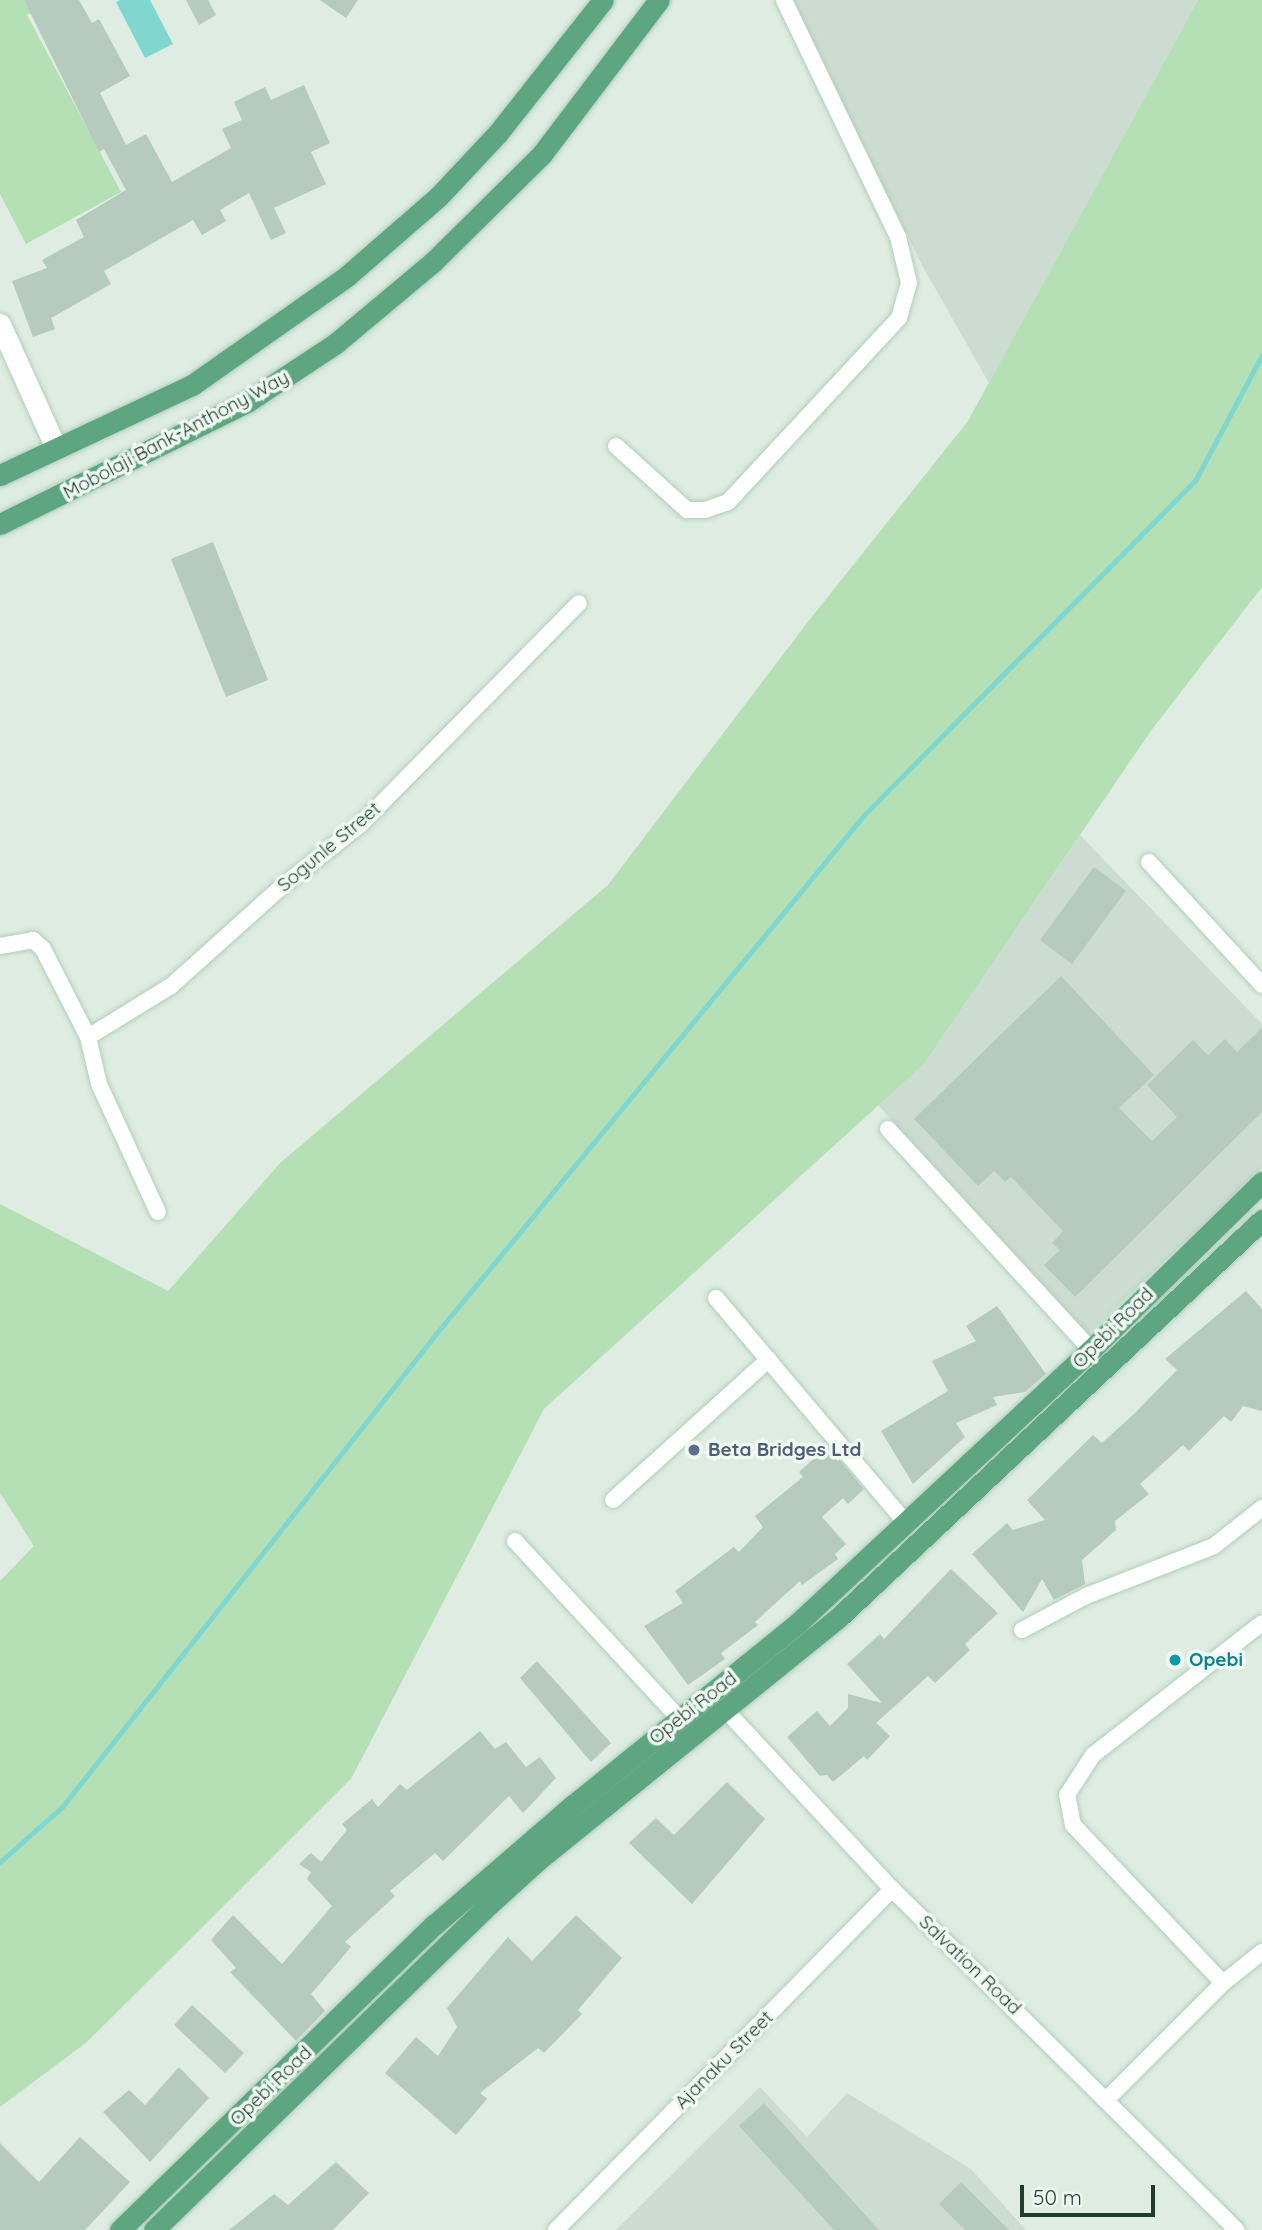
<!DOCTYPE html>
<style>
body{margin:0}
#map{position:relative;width:1262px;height:2230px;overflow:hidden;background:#deece2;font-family:Quicksand,sans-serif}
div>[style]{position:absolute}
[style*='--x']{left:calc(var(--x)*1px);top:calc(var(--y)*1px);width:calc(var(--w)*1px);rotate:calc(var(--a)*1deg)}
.built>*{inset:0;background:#ccdcd1}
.green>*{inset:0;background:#b5e0b5}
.water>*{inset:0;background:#80d7cf}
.stream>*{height:5px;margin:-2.5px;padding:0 2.5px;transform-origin:2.5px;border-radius:2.5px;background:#80d7cf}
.building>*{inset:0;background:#b6cabd}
.roads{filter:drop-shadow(0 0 2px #b0cdbb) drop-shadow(0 0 2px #b0cdbb)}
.street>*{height:16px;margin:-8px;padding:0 8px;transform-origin:8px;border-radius:8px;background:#fff}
.secondary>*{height:21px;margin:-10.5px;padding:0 10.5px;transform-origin:10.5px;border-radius:10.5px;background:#fff}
.primary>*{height:21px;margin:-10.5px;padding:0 10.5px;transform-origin:10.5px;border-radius:10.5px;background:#5ea682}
.dots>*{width:19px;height:19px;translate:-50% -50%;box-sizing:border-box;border:4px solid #eff8f1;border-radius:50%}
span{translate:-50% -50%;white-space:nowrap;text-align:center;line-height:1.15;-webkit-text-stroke:7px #eff8f1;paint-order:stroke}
.street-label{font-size:19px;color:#1e3d2d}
.service-label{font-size:19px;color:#4e5e75;font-weight:700}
.left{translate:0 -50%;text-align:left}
.culture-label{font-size:19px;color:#0d838f;font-weight:700}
.scale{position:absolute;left:1020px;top:2185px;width:135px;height:32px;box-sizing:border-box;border:4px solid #1e3d2d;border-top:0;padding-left:9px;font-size:21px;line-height:24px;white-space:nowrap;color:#1e3d2d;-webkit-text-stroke:5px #eff8f1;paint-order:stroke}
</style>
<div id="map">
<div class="built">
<div style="clip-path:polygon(791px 0,1198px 0,989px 383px,922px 265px)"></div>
<div style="clip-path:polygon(1080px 835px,1262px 1024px,1262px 1168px,1088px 1334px,878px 1105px,924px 1064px)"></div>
<div style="clip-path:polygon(760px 2087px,807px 2137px,847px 2093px,971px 2169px,1026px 2230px,616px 2230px)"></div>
</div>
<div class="green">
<div style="clip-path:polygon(0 0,55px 0,27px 15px,121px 192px,26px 244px,0 194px)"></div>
<div style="clip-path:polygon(1198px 0,1262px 0,1262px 587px,1150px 732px,924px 1064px,544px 1409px,351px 1779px,87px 2042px,0 2107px,0 1581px,34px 1546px,0 1493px,0 1204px,168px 1291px,280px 1163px,608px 885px,807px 623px,968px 421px)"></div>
</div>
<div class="water">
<div style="clip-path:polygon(120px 0,150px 0,173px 44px,145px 58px,116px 2px)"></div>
</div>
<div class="stream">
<div style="--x:0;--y:1862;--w:83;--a:-41.6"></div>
<div style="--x:62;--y:1807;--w:602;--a:-51.68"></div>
<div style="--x:435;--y:1335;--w:674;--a:-50.48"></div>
<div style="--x:864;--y:815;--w:472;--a:-45.3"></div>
<div style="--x:1196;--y:479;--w:140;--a:-62"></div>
</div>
<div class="building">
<div style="clip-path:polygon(24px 0,79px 0,92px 23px,99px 19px,130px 76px,100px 93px,126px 145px,146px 134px,172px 182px,231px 148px,222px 129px,242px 120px,234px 102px,265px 87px,271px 100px,304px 85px,330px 143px,311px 152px,326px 184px,274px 208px,286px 233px,271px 240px,249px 193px,220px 210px,226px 221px,202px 235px,193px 220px,104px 271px,111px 284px,51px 318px,55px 329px,33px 337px,12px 281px,47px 268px,42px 260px,84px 237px,76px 220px,126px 190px,104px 149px,99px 152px)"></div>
<div style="clip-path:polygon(186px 0,208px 0,216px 15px,199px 25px)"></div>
<div style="clip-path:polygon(320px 0,358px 0,346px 18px)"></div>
<div style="clip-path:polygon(213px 542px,268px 680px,226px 697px,171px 559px)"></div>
<div style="clip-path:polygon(1094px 867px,1126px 891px,1072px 964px,1040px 940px)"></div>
<div style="clip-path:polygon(1061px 976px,1154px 1075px,1119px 1108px,1152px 1141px,1177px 1117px,1147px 1085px,1193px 1040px,1208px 1055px,1225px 1039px,1237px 1052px,1262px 1028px,1262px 1112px,1075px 1297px,1044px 1265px,1060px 1250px,1052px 1243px,1063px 1231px,1011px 1177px,1005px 1182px,994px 1171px,978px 1186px,914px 1119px)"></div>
<div style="clip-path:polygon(1246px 1291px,1262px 1309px,1262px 1411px,1243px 1406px,1231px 1422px,1224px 1416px,1189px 1451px,1183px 1445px,1140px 1484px,1149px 1494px,1115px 1521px,1116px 1530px,1082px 1560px,1085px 1584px,1054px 1600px,1042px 1579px,1023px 1612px,972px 1554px,1007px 1523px,1013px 1530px,1045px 1520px,1027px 1500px,1093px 1435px,1102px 1443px,1134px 1414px,1177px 1370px,1165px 1359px)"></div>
<div style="clip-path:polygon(997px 1306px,1046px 1374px,1025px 1392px,993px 1397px,997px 1405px,956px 1423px,965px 1437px,913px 1484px,881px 1431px,948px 1391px,932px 1361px,976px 1341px,966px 1326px)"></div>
<div style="clip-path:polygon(828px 1446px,864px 1489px,848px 1504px,843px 1498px,822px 1517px,846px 1544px,835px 1554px,838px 1559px,802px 1585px,800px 1581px,755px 1622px,758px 1625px,721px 1653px,725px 1659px,688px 1685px,644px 1626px,683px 1603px,675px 1591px,734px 1547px,739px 1552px,763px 1527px,755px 1516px,803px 1477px,799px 1472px)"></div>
<div style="clip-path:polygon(951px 1569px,998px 1613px,965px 1644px,970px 1650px,935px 1683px,928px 1676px,876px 1723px,890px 1736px,867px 1760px,864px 1756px,833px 1782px,827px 1775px,820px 1776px,787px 1737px,817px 1711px,830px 1726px,848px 1708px,848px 1694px,882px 1703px,847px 1664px,880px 1634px,884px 1639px)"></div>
<div style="clip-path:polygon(537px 1661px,611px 1743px,591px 1762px,520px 1678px)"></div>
<div style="clip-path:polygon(480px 1731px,495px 1749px,506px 1742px,526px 1767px,540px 1757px,556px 1778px,523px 1813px,509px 1796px,443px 1861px,435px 1853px,390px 1891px,395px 1896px,345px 1942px,351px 1947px,311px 1994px,325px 2011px,296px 2041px,230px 1972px,236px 1968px,211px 1940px,233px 1915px,282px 1964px,332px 1906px,307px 1879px,311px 1872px,299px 1864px,311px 1853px,321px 1862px,347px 1830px,342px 1824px,372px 1799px,378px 1807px,400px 1784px,407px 1790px)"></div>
<div style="clip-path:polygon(727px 1782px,765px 1819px,692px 1904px,629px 1843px,656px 1818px,674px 1835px)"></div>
<div style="clip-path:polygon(576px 1915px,622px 1958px,578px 2010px,582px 2014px,544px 2053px,538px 2048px,480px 2093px,487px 2099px,456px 2135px,385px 2073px,416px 2037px,438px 2056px,457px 2027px,447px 2008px,508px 1937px,532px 1961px)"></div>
<div style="clip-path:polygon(192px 2005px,244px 2053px,225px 2073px,174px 2025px)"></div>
<div style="clip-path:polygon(179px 2067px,209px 2098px,150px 2162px,103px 2112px,129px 2090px,145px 2105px)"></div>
<div style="clip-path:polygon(764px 2103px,879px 2230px,834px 2230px,739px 2126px)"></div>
<div style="clip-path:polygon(80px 2137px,130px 2182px,85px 2230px,0 2230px,0 2143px,39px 2182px)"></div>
<div style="clip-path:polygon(336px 2162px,369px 2193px,333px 2230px,229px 2230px,274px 2194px,288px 2205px)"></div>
<div style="clip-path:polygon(961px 2182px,1009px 2230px,965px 2230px,939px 2204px)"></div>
</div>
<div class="roads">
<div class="street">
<div style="--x:616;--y:446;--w:96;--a:42"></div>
<div style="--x:687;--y:510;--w:18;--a:0"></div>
<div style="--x:705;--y:510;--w:24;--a:-19"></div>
<div style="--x:728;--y:502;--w:251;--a:-47.1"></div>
<div style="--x:899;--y:318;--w:36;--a:-74"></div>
<div style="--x:909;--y:283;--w:47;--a:-103.4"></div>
<div style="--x:898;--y:237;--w:263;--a:-115.7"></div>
<div style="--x:1149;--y:862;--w:167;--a:47.4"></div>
<div style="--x:0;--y:946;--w:34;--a:-10"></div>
<div style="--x:33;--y:940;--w:13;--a:42"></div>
<div style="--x:43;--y:949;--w:99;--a:62.9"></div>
<div style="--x:88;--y:1037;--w:48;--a:76.8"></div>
<div style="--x:99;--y:1084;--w:141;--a:65.3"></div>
<div style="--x:88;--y:1037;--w:97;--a:-31.6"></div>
<div style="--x:171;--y:986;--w:145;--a:-41.9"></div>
<div style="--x:279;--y:889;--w:105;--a:-38.4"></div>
<div style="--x:361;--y:824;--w:310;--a:-45.4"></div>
<div style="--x:888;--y:1129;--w:300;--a:47.4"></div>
<div style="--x:716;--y:1298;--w:296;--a:49.8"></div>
<div style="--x:613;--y:1500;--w:210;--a:-42.1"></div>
<div style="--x:515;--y:1541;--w:241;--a:47.2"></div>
<div style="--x:1022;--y:1630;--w:72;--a:-28"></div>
<div style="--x:1086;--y:1596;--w:137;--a:-21.3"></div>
<div style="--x:1214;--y:1546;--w:61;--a:-38.4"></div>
<div style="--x:719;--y:1703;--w:254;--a:47.1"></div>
<div style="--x:892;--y:1889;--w:485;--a:44.7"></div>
<div style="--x:1223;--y:1983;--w:218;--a:-133.5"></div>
<div style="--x:1073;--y:1825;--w:31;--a:-101"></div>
<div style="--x:1067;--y:1795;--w:48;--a:-57"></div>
<div style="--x:1093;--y:1755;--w:214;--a:-38"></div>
<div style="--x:1108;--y:2098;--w:163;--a:-45"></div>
<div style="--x:1223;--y:1983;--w:50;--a:-38.5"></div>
<div style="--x:556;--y:2230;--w:479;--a:-45.4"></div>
</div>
<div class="secondary">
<div style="--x:0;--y:324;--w:136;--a:65.7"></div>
</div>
<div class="primary">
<div style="--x:0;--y:475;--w:212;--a:-25.1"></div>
<div style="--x:192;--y:385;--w:189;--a:-35.1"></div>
<div style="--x:347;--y:276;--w:122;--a:-41"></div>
<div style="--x:439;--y:196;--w:86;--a:-46.9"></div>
<div style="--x:498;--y:133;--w:169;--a:-51.7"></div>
<div style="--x:0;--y:524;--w:275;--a:-26.3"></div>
<div style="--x:247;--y:402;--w:107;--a:-33.5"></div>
<div style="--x:336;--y:343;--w:126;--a:-39.9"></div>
<div style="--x:433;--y:262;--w:153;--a:-44.7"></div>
<div style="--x:542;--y:154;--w:193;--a:-52.8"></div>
<div style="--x:120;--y:2230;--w:438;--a:-44.2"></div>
<div style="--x:434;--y:1925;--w:182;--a:-40.8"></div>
<div style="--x:572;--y:1806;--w:292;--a:-39"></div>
<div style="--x:799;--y:1622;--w:399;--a:-43"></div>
<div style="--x:1091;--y:1350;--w:240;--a:-44.5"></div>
<div style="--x:154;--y:2230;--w:459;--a:-44.2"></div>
<div style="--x:483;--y:1910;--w:74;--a:-42.3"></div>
<div style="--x:538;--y:1860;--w:385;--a:-38.9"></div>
<div style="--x:838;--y:1618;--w:582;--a:-43.19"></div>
</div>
</div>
<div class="dots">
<div style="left:694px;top:1450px;background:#5c6f8a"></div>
<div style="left:1175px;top:1660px;background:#0f9aa8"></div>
</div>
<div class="street-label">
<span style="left:176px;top:435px;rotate:-28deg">Mobolaji Bank-Anthony Way</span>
<span style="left:329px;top:847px;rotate:-40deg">Sogunle Street</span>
<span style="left:1113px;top:1328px;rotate:-45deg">Opebi Road</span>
<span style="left:693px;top:1708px;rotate:-38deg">Opebi Road</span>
<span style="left:970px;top:1965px;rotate:44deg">Salvation Road</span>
<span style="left:724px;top:2060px;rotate:-45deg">Ajanaku Street</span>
<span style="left:271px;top:2086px;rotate:-44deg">Opebi Road</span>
</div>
<div class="service-label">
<span class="left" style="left:708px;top:1450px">Beta Bridges Ltd</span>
</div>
<div class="culture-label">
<span class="left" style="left:1189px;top:1660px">Opebi</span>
</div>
<div class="scale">50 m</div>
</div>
